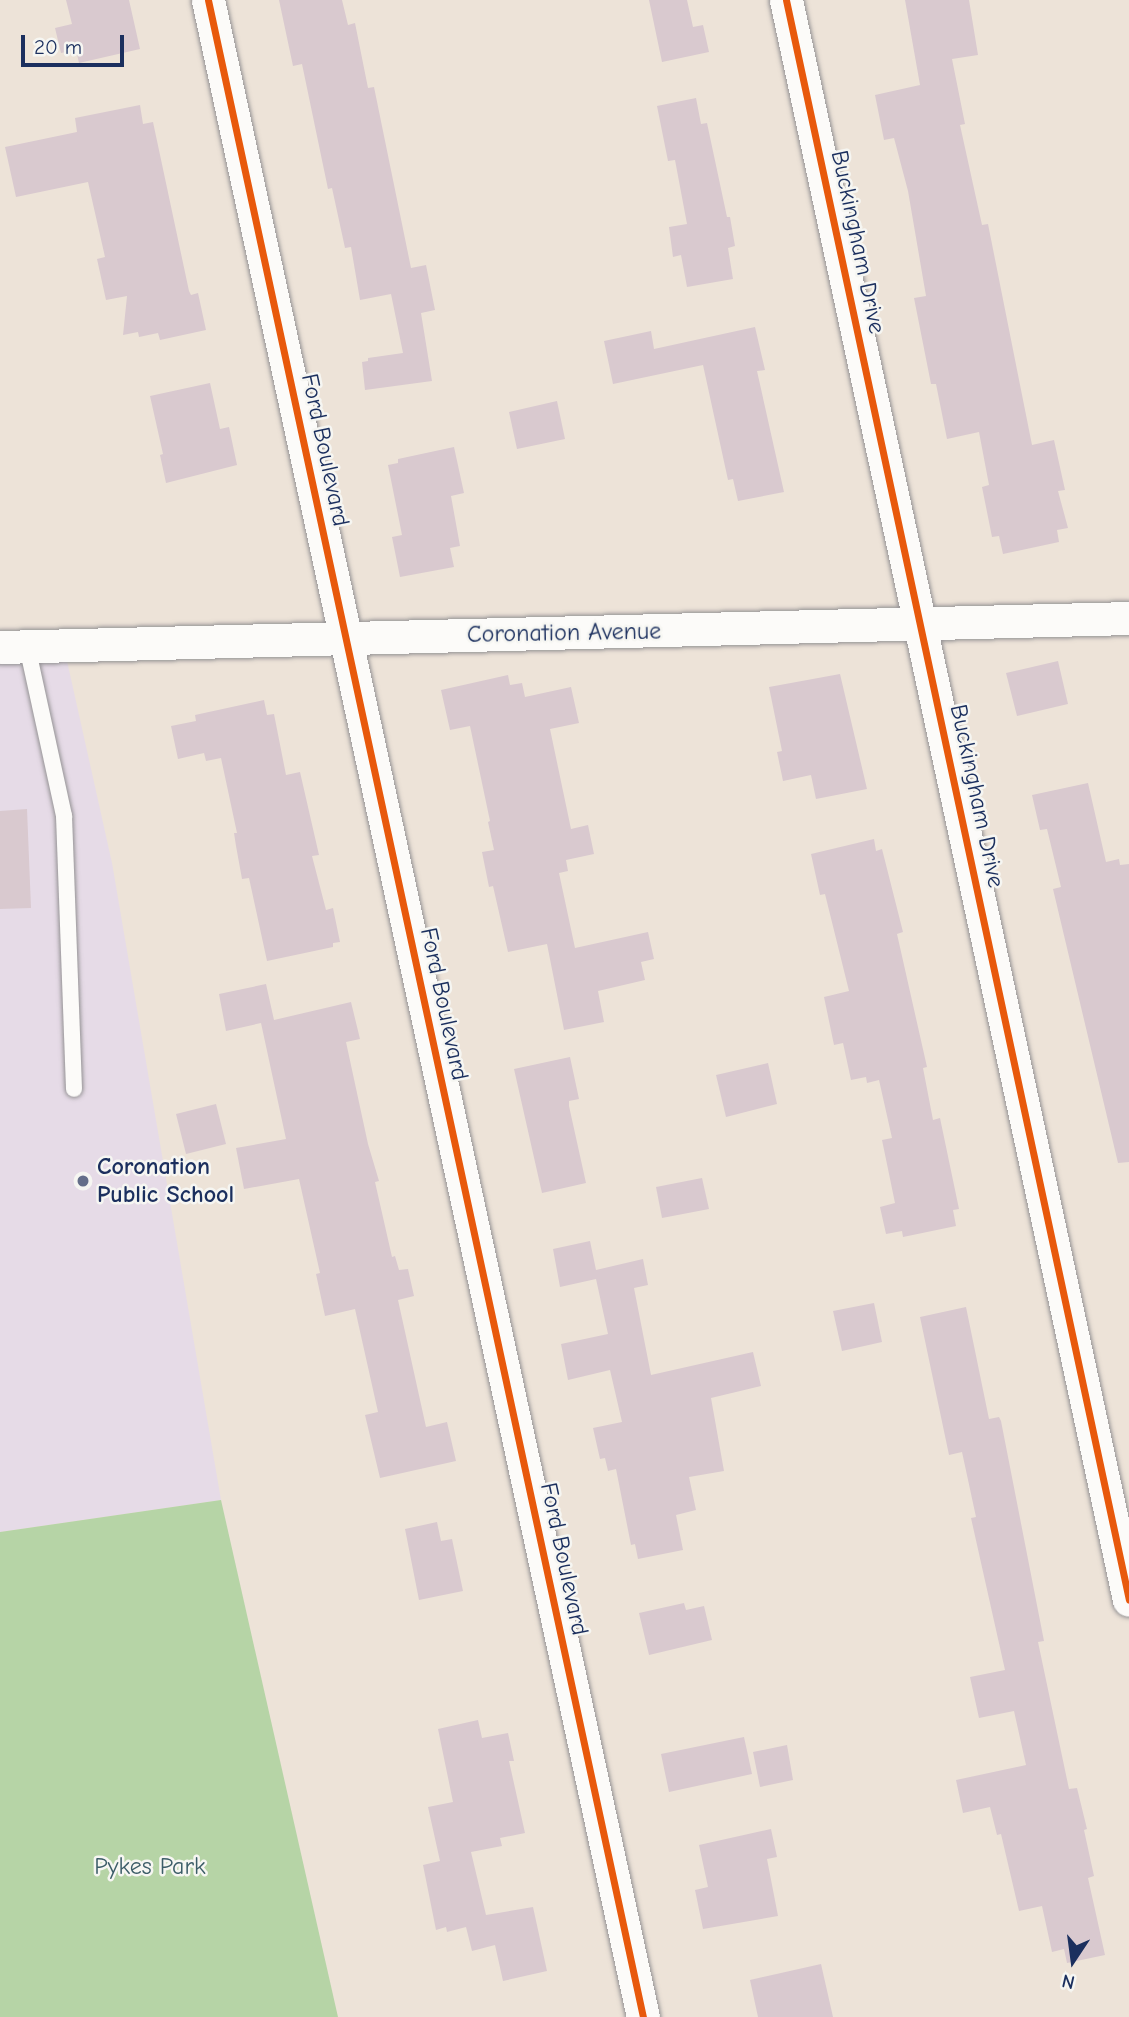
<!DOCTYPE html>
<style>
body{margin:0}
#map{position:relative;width:1129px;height:2017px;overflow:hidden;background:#ede3d8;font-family:"Comic Neue",sans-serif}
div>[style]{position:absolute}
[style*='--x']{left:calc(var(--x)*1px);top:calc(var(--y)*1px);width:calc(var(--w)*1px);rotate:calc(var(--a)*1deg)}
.built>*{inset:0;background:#e6dbe7}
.green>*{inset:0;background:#b6d4a6}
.building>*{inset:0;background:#d9c9cf}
.roads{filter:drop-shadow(0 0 2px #959395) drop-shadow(0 0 2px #959395)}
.service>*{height:16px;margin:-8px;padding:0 8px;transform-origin:8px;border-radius:8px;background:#fcfbf9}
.minor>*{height:33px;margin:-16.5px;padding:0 16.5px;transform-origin:16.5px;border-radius:16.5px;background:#fcfbf9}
.cycleway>*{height:7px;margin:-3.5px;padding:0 3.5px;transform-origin:3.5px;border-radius:3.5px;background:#e8590c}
.dots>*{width:19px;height:19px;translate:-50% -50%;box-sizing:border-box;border:4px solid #f6f6f2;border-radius:50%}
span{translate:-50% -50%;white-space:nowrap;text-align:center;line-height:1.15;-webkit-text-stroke:5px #f6f6f2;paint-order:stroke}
.street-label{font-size:24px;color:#1b2f5e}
.poi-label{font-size:24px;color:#1b2f5e;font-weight:700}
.left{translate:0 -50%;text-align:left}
.park-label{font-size:24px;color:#3c5d68}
.north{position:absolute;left:1038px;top:1926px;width:70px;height:70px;-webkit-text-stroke:5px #f6f6f2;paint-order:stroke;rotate:193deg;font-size:19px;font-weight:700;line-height:28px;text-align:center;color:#1b2f5e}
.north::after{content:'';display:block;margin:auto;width:24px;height:32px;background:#1b2f5e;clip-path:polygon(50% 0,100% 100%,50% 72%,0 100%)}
.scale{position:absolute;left:21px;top:35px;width:103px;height:32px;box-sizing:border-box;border:4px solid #1b2f5e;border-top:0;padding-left:9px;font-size:21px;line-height:24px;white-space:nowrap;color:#1b2f5e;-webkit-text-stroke:5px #f6f6f2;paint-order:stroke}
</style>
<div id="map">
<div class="built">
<div style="clip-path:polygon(63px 643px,112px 863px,221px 1500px,0 1532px,0 645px)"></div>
</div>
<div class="green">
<div style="clip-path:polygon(221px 1500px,338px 2017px,0 2017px,0 1532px)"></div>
</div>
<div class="building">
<div style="clip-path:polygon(66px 0,129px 0,140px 49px,79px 63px,76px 50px,61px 53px,55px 28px,72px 24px)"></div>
<div style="clip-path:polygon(279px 0,342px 0,348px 25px,355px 23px,368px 88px,374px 87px,411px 268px,426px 265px,435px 310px,421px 313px,432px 381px,365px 390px,362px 362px,368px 361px,368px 358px,403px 353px,391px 294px,360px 300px,351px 247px,345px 248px,332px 188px,328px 189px,302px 64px,293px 66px)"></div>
<div style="clip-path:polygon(649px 0,687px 0,693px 27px,703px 25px,709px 52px,662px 62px)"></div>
<div style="clip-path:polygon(905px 0,969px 0,978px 55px,952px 59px,965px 124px,960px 125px,982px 225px,988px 224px,1032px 445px,1054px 440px,1065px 490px,1058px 491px,1068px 528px,1057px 530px,1059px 542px,1003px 554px,999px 536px,992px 537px,982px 487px,989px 485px,979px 432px,947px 439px,936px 384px,931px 384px,914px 298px,926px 296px,908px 191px,894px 138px,884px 140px,875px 95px,920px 85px)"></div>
<div style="clip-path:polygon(696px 98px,701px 124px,707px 123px,727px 217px,730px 217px,735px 246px,728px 248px,733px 279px,687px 287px,681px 255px,673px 257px,669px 227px,687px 224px,675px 160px,668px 161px,657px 106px)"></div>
<div style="clip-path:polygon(140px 105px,143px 124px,153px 122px,189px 291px,191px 295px,198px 293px,206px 330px,160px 340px,158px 333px,139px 337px,138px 332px,123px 335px,127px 296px,106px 300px,97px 259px,105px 257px,88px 182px,16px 197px,5px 147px,77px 132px,75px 118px)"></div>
<div style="clip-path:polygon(755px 327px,765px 370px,757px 371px,784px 492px,738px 501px,733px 479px,728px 480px,703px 365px,613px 384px,604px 341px,651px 331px,654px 349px)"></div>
<div style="clip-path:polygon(210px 383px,220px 429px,229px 427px,237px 465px,166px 483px,160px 455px,163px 454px,150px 396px)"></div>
<div style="clip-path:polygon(557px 401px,565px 439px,517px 449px,509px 412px)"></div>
<div style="clip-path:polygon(454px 447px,464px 493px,451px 496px,460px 546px,450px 548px,454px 567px,400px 577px,392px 537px,402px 535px,388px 465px,398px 463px,398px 459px)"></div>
<div style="clip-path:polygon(1058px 661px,1068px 704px,1017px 716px,1006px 673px)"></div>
<div style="clip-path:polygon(840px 674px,867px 789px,816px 799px,811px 775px,783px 781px,777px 752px,782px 751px,769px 687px)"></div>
<div style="clip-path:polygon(508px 675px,510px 685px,522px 683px,525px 697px,571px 687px,579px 723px,550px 729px,571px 829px,588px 825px,594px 854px,566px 860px,568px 871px,559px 873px,575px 948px,648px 932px,654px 959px,641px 962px,645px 980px,598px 991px,604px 1022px,564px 1030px,547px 944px,508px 952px,493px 886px,489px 887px,482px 852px,494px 850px,488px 822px,490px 821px,470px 726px,450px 730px,441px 690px)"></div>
<div style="clip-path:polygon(264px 700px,267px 715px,274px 714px,286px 775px,300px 772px,319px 855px,312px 856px,326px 910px,333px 908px,340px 942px,333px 943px,333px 947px,267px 961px,249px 878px,242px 879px,236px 846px,234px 833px,237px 833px,221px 758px,206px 761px,204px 753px,178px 759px,171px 726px,196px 721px,195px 715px)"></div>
<div style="clip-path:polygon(1088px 783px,1106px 862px,1119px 859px,1120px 865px,1129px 864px,1129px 1162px,1118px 1163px,1053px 889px,1061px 887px,1047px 829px,1040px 830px,1032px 795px)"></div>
<div style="clip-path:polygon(27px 809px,31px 908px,0 909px,0 811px)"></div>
<div style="clip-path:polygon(874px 839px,876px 851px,882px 849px,903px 932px,897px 934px,927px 1067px,923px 1068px,933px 1120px,940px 1118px,959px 1209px,953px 1210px,956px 1226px,903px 1237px,902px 1231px,886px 1234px,880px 1207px,895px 1203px,882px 1140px,892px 1138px,879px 1080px,867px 1083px,866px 1077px,851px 1080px,843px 1043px,834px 1045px,824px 997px,849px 991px,825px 894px,820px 895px,811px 854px)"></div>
<div style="clip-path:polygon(266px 984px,274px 1020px,351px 1002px,360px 1039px,346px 1042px,368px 1144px,379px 1181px,375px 1182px,392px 1257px,395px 1256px,399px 1270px,408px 1269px,414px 1296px,398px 1300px,426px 1427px,447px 1422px,456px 1461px,380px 1478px,365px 1415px,378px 1412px,355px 1309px,325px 1316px,316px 1274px,320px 1273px,299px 1179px,244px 1189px,236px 1148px,286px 1139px,261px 1023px,226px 1031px,219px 994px)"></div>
<div style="clip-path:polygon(570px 1057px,579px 1099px,569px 1101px,569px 1106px,586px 1183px,542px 1193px,514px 1069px)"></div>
<div style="clip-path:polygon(768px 1063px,777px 1104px,726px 1117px,716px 1075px)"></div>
<div style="clip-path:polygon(216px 1104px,226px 1144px,186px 1154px,176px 1114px)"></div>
<div style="clip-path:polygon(702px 1178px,709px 1209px,662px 1218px,656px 1187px)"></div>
<div style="clip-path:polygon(590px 1241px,596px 1270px,643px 1259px,648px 1285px,634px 1288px,651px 1375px,753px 1352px,761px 1386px,711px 1398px,724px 1471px,689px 1477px,696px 1510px,676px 1515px,683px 1550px,638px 1559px,635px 1544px,631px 1545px,616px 1469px,608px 1471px,605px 1458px,600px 1459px,593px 1428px,622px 1422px,610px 1370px,568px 1380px,561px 1344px,608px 1334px,596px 1279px,560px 1287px,553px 1249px)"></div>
<div style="clip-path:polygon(874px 1303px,882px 1342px,842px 1351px,833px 1311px)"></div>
<div style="clip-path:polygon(966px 1307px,989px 1419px,999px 1417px,1001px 1421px,1044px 1641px,1038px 1642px,1069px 1789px,1077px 1788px,1087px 1829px,1084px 1830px,1094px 1876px,1088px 1878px,1105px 1955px,1067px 1963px,1064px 1949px,1052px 1952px,1042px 1906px,1019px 1911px,1001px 1834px,997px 1835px,990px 1807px,963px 1813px,956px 1780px,1026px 1765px,1014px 1711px,979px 1718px,970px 1677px,1005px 1670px,971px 1518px,976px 1517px,962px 1452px,949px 1455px,920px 1317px)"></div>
<div style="clip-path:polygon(437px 1522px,441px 1541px,452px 1539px,463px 1591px,419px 1600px,405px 1529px)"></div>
<div style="clip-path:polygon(684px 1603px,686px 1610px,704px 1606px,712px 1640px,649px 1655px,639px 1613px)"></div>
<div style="clip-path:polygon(478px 1720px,482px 1738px,508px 1733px,514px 1761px,509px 1761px,525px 1833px,500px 1838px,502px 1846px,471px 1852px,486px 1915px,533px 1907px,547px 1971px,503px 1981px,495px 1945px,472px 1951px,466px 1927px,447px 1932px,446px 1927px,436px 1930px,423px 1865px,440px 1861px,428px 1807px,453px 1802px,438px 1729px)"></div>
<div style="clip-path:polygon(744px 1737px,752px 1774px,669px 1792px,661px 1754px)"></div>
<div style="clip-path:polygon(787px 1745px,793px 1780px,760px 1787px,753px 1752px)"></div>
<div style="clip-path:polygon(771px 1829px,777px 1857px,767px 1859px,778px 1916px,703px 1929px,695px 1890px,708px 1887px,699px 1845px)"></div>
<div style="clip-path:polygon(821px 1964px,833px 2017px,758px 2017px,750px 1980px)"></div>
</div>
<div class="roads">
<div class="service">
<div style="--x:27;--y:646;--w:174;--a:77.7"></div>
<div style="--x:64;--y:816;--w:273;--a:87.9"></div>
</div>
<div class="minor">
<div style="--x:208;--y:0;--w:2063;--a:77.83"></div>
<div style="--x:786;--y:0;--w:1636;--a:77.9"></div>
<div style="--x:0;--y:647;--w:1129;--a:-1.47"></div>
</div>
</div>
<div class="cycleway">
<div style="--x:208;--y:0;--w:2063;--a:77.83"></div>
<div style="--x:786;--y:0;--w:1636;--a:77.9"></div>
</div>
<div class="dots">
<div style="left:83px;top:1181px;background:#646e89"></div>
</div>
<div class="street-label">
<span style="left:858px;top:242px;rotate:78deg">Buckingham Drive</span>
<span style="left:325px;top:450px;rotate:78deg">Ford Boulevard</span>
<span style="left:564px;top:633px;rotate:-1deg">Coronation Avenue</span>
<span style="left:977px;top:796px;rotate:78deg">Buckingham Drive</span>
<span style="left:444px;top:1004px;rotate:78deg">Ford Boulevard</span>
<span style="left:564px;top:1559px;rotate:78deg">Ford Boulevard</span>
</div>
<div class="poi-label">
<span class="left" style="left:97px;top:1181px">Coronation<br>Public School</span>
</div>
<div class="park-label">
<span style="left:150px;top:1867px">Pykes Park</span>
</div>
<div class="north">N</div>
<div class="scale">20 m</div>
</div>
